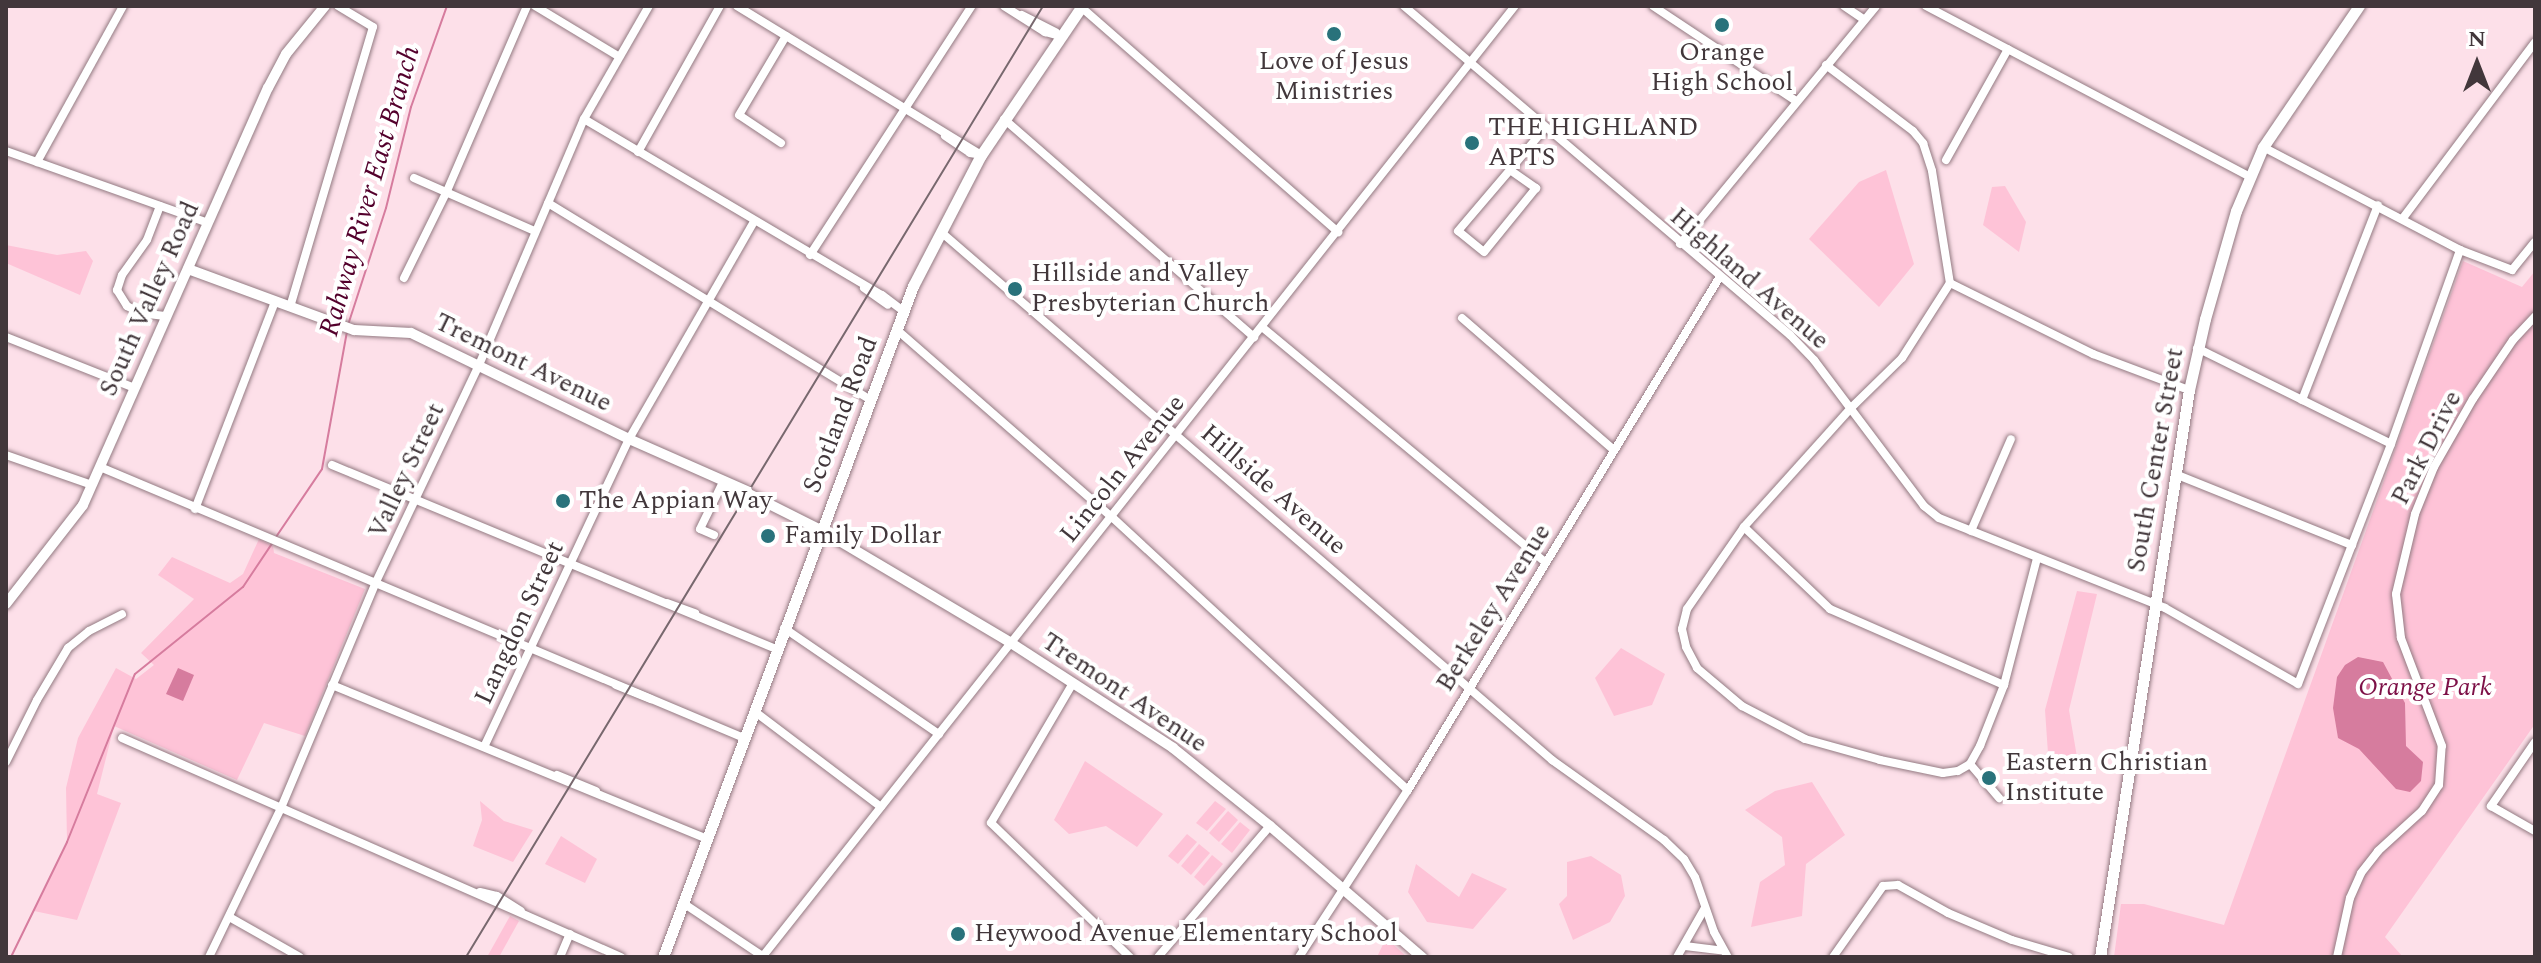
<!DOCTYPE html>
<style>
body{margin:0}
#map{position:relative;width:2541px;height:963px;overflow:hidden;background:#fde0e9;font-family:Spectral,serif}
div>[style]{position:absolute}
[style*='--x']{left:calc(var(--x)*1px);top:calc(var(--y)*1px);width:calc(var(--w)*1px);rotate:calc(var(--a)*1deg)}
.green>*{inset:0;background:#fec3d7}
.water>*{inset:0;background:#d67c9e}
.stream>*{height:2px;margin:-1px;padding:0 1px;transform-origin:1px;border-radius:1px;background:#d67c9e}
.roads{filter:drop-shadow(0 0 2px #937a82) drop-shadow(0 0 2px #937a82)}
.minor>*{height:8px;margin:-4px;padding:0 4px;transform-origin:4px;border-radius:4px;background:#fff}
.tertiary>*{height:10px;margin:-5px;padding:0 5px;transform-origin:5px;border-radius:5px;background:#fff}
.secondary>*{height:11px;margin:-5.5px;padding:0 5.5px;transform-origin:5.5px;border-radius:5.5px;background:#fff}
.rail>*{height:2px;margin:-1px;padding:0 1px;transform-origin:1px;border-radius:1px;background:#78686e}
.dots>*{width:22px;height:22px;translate:-50% -50%;box-sizing:border-box;border:4px solid #fff;border-radius:50%}
span{translate:-50% -50%;white-space:nowrap;text-align:center;line-height:1.15;-webkit-text-stroke:8px #fff;paint-order:stroke}
.poi-label{font-size:26px;color:#42373b}
.left{translate:0 -50%;text-align:left}
.street-label{font-size:26px;color:#42373b}
.park-label{font-size:26px;color:#7d1047;font-style:italic}
.water-label{font-size:28px;color:#53002c;font-style:italic}
.frame{position:absolute;inset:0;border:8px solid #42373b;pointer-events:none}
.north{position:absolute;left:2437px;top:24px;width:80px;height:80px;-webkit-text-stroke:6px #fff;paint-order:stroke;rotate:0deg;font-size:22px;font-weight:700;line-height:32px;text-align:center;color:#42373b}
.north::after{content:'';display:block;margin:auto;width:28px;height:36px;background:#42373b;clip-path:polygon(50% 0,100% 100%,50% 72%,0 100%)}
</style>
<div id="map">
<div class="green">
<div style="clip-path:polygon(1886px 170px,1914px 264px,1879px 307px,1809px 239px,1859px 182px)"></div>
<div style="clip-path:polygon(2005px 186px,2026px 222px,2019px 252px,1983px 225px,1992px 187px)"></div>
<div style="clip-path:polygon(6px 245px,57px 255px,86px 251px,93px 261px,80px 295px,6px 263px)"></div>
<div style="clip-path:polygon(2463px 261px,2522px 287px,2535px 271px,2535px 724px,2385px 937px,2403px 957px,2114px 957px,2121px 904px,2144px 904px,2224px 925px)"></div>
<div style="clip-path:polygon(259px 539px,273px 546px,274px 553px,365px 589px,305px 736px,264px 723px,237px 780px,114px 726px,97px 794px,121px 803px,77px 920px,34px 911px,67px 842px,66px 788px,78px 738px,116px 668px,136px 679px,154px 665px,141px 653px,194px 599px,158px 575px,172px 557px,230px 583px,243px 574px)"></div>
<div style="clip-path:polygon(2077px 591px,2097px 594px,2069px 710px,2078px 763px,2049px 768px,2045px 710px)"></div>
<div style="clip-path:polygon(1621px 648px,1665px 674px,1652px 705px,1614px 716px,1595px 678px)"></div>
<div style="clip-path:polygon(1085px 761px,1163px 814px,1137px 847px,1106px 826px,1069px 834px,1054px 820px)"></div>
<div style="clip-path:polygon(1812px 782px,1845px 835px,1806px 864px,1802px 916px,1751px 927px,1760px 882px,1785px 865px,1782px 837px,1745px 810px,1775px 791px)"></div>
<div style="clip-path:polygon(480px 801px,504px 821px,533px 830px,513px 862px,473px 846px,482px 820px)"></div>
<div style="clip-path:polygon(1215px 801px,1226px 809px,1207px 831px,1196px 823px)"></div>
<div style="clip-path:polygon(1228px 811px,1238px 820px,1219px 842px,1209px 833px)"></div>
<div style="clip-path:polygon(1240px 822px,1250px 830px,1232px 853px,1221px 844px)"></div>
<div style="clip-path:polygon(1187px 834px,1197px 842px,1178px 864px,1168px 856px)"></div>
<div style="clip-path:polygon(561px 836px,597px 859px,585px 883px,545px 864px)"></div>
<div style="clip-path:polygon(1199px 844px,1210px 853px,1191px 875px,1181px 866px)"></div>
<div style="clip-path:polygon(1212px 855px,1223px 864px,1204px 886px,1194px 877px)"></div>
<div style="clip-path:polygon(1591px 856px,1621px 875px,1625px 896px,1610px 922px,1573px 940px,1559px 904px,1567px 896px,1567px 862px)"></div>
<div style="clip-path:polygon(1416px 864px,1459px 897px,1472px 873px,1507px 889px,1473px 929px,1427px 922px,1408px 892px)"></div>
<div style="clip-path:polygon(510px 916px,519px 921px,499px 957px,487px 957px)"></div>
<div style="clip-path:polygon(1386px 938px,1407px 957px,1377px 957px)"></div>
</div>
<div class="water">
<div style="clip-path:polygon(2358px 657px,2383px 662px,2405px 703px,2406px 746px,2423px 762px,2421px 781px,2410px 792px,2396px 789px,2359px 749px,2338px 738px,2333px 708px,2337px 677px,2345px 665px)"></div>
<div style="clip-path:polygon(178px 668px,194px 675px,183px 701px,166px 694px)"></div>
</div>
<div class="stream">
<div style="--x:348;--y:325;--w:123;--a:-72"></div>
<div style="--x:386;--y:208;--w:104;--a:-76.1"></div>
<div style="--x:411;--y:107;--w:107;--a:-70.4"></div>
<div style="--x:276;--y:537;--w:82;--a:-55.9"></div>
<div style="--x:322;--y:469;--w:139;--a:-79.7"></div>
<div style="--x:11;--y:957;--w:128;--a:-64"></div>
<div style="--x:67;--y:842;--w:181;--a:-68"></div>
<div style="--x:135;--y:674;--w:139;--a:-38.9"></div>
<div style="--x:243;--y:587;--w:54;--a:-56.3"></div>
</div>
<div class="roads">
<div class="minor">
<div style="--x:535;--y:6;--w:97;--a:31.1"></div>
<div style="--x:737;--y:6;--w:286;--a:31.4"></div>
<div style="--x:1004;--y:6;--w:49;--a:32.4"></div>
<div style="--x:1045;--y:32;--w:16;--a:15"></div>
<div style="--x:1404;--y:6;--w:507;--a:40.44"></div>
<div style="--x:1790;--y:335;--w:35;--a:46"></div>
<div style="--x:1814;--y:360;--w:183;--a:53"></div>
<div style="--x:1924;--y:506;--w:19;--a:39"></div>
<div style="--x:1939;--y:518;--w:243;--a:21.7"></div>
<div style="--x:2165;--y:608;--w:153;--a:29.7"></div>
<div style="--x:2298;--y:684;--w:257;--a:-68.8"></div>
<div style="--x:2391;--y:444;--w:206;--a:-70.4"></div>
<div style="--x:1653;--y:6;--w:172;--a:33.6"></div>
<div style="--x:1844;--y:6;--w:23;--a:34"></div>
<div style="--x:1926;--y:6;--w:365;--a:27.8"></div>
<div style="--x:1081;--y:7;--w:342;--a:41.2"></div>
<div style="--x:1022;--y:15;--w:38;--a:27"></div>
<div style="--x:1826;--y:65;--w:109;--a:37.2"></div>
<div style="--x:1913;--y:131;--w:16;--a:50"></div>
<div style="--x:1923;--y:143;--w:29;--a:72"></div>
<div style="--x:1932;--y:171;--w:113;--a:80.9"></div>
<div style="--x:584;--y:119;--w:346;--a:30.6"></div>
<div style="--x:882;--y:295;--w:26;--a:37"></div>
<div style="--x:1004;--y:119;--w:332;--a:41.1"></div>
<div style="--x:945;--y:136;--w:30;--a:34"></div>
<div style="--x:970;--y:153;--w:11;--a:10"></div>
<div style="--x:781;--y:143;--w:50;--a:-146.3"></div>
<div style="--x:739;--y:115;--w:92;--a:-59.3"></div>
<div style="--x:2263;--y:147;--w:222;--a:27.6"></div>
<div style="--x:2460;--y:250;--w:56;--a:21"></div>
<div style="--x:2512;--y:270;--w:36;--a:-51"></div>
<div style="--x:6;--y:151;--w:214;--a:19.6"></div>
<div style="--x:638;--y:152;--w:167;--a:-60.7"></div>
<div style="--x:1946;--y:160;--w:127;--a:-60.8"></div>
<div style="--x:37;--y:162;--w:178;--a:-61.1"></div>
<div style="--x:1510;--y:170;--w:32;--a:35"></div>
<div style="--x:1536;--y:188;--w:82;--a:129.1"></div>
<div style="--x:1484;--y:252;--w:33;--a:-141"></div>
<div style="--x:1458;--y:231;--w:80;--a:-49.6"></div>
<div style="--x:1510;--y:170;--w:55;--a:-50.2"></div>
<div style="--x:414;--y:178;--w:132;--a:23.7"></div>
<div style="--x:548;--y:203;--w:376;--a:31.4"></div>
<div style="--x:160;--y:206;--w:36;--a:111"></div>
<div style="--x:147;--y:240;--w:43;--a:125.5"></div>
<div style="--x:122;--y:275;--w:16;--a:108"></div>
<div style="--x:117;--y:290;--w:19;--a:58"></div>
<div style="--x:127;--y:306;--w:15;--a:28"></div>
<div style="--x:140;--y:313;--w:25;--a:7"></div>
<div style="--x:2403;--y:218;--w:220;--a:-53.1"></div>
<div style="--x:941;--y:232;--w:808;--a:40.83"></div>
<div style="--x:1552;--y:760;--w:138;--a:35.5"></div>
<div style="--x:1664;--y:840;--w:28;--a:44"></div>
<div style="--x:1684;--y:859;--w:21;--a:59"></div>
<div style="--x:1695;--y:877;--w:58;--a:70.9"></div>
<div style="--x:1714;--y:932;--w:29;--a:61"></div>
<div style="--x:1680;--y:244;--w:308;--a:-50.5"></div>
<div style="--x:810;--y:255;--w:297;--a:-57"></div>
<div style="--x:404;--y:278;--w:97;--a:-63.7"></div>
<div style="--x:447;--y:191;--w:202;--a:-66.6"></div>
<div style="--x:1950;--y:283;--w:89;--a:122.6"></div>
<div style="--x:1902;--y:358;--w:71;--a:135.6"></div>
<div style="--x:1851;--y:408;--w:160;--a:132"></div>
<div style="--x:1744;--y:527;--w:100;--a:124.8"></div>
<div style="--x:1687;--y:609;--w:21;--a:104"></div>
<div style="--x:1682;--y:629;--w:18;--a:77"></div>
<div style="--x:1686;--y:647;--w:24;--a:62"></div>
<div style="--x:1697;--y:668;--w:59;--a:40.2"></div>
<div style="--x:1742;--y:706;--w:71;--a:27.6"></div>
<div style="--x:1805;--y:739;--w:78;--a:15.6"></div>
<div style="--x:1880;--y:760;--w:64;--a:11.7"></div>
<div style="--x:1943;--y:773;--w:15;--a:-8"></div>
<div style="--x:1958;--y:771;--w:14;--a:-30"></div>
<div style="--x:1970;--y:764;--w:21;--a:-61"></div>
<div style="--x:1980;--y:746;--w:66;--a:-68.5"></div>
<div style="--x:2004;--y:685;--w:131;--a:-75.4"></div>
<div style="--x:1950;--y:283;--w:160;--a:26.4"></div>
<div style="--x:2093;--y:354;--w:103;--a:20.6"></div>
<div style="--x:864;--y:288;--w:29;--a:35"></div>
<div style="--x:290;--y:307;--w:292;--a:-73.5"></div>
<div style="--x:373;--y:27;--w:41;--a:-149"></div>
<div style="--x:1462;--y:318;--w:201;--a:41"></div>
<div style="--x:1262;--y:327;--w:369;--a:39.7"></div>
<div style="--x:896;--y:329;--w:288;--a:41.1"></div>
<div style="--x:1113;--y:518;--w:401;--a:42.7"></div>
<div style="--x:6;--y:337;--w:139;--a:21.6"></div>
<div style="--x:2197;--y:348;--w:216;--a:26.3"></div>
<div style="--x:2302;--y:400;--w:209;--a:-68.7"></div>
<div style="--x:6;--y:455;--w:91;--a:19.2"></div>
<div style="--x:332;--y:465;--w:481;--a:22.5"></div>
<div style="--x:100;--y:467;--w:699;--a:22.82"></div>
<div style="--x:2175;--y:474;--w:191;--a:21.9"></div>
<div style="--x:195;--y:509;--w:222;--a:-68.9"></div>
<div style="--x:1744;--y:527;--w:119;--a:43.6"></div>
<div style="--x:1830;--y:609;--w:190;--a:23.6"></div>
<div style="--x:1971;--y:531;--w:100;--a:-66.5"></div>
<div style="--x:714;--y:535;--w:15;--a:-157"></div>
<div style="--x:700;--y:529;--w:52;--a:-63.9"></div>
<div style="--x:667;--y:603;--w:30;--a:20"></div>
<div style="--x:784;--y:628;--w:188;--a:34.4"></div>
<div style="--x:1073;--y:683;--w:162;--a:120.4"></div>
<div style="--x:991;--y:823;--w:193;--a:44"></div>
<div style="--x:332;--y:685;--w:405;--a:22.3"></div>
<div style="--x:616;--y:685;--w:38;--a:22"></div>
<div style="--x:754;--y:711;--w:159;--a:37.1"></div>
<div style="--x:122;--y:738;--w:545;--a:23.7"></div>
<div style="--x:2535;--y:742;--w:78;--a:124.5"></div>
<div style="--x:2491;--y:806;--w:51;--a:29.6"></div>
<div style="--x:484;--y:747;--w:340;--a:-64.8"></div>
<div style="--x:629;--y:439;--w:250;--a:-60.1"></div>
<div style="--x:6;--y:762;--w:69;--a:-63.4"></div>
<div style="--x:37;--y:700;--w:61;--a:-59.2"></div>
<div style="--x:68;--y:648;--w:27;--a:-39"></div>
<div style="--x:89;--y:631;--w:37;--a:-27"></div>
<div style="--x:1970;--y:764;--w:45;--a:49.5"></div>
<div style="--x:557;--y:775;--w:42;--a:22.3"></div>
<div style="--x:480;--y:892;--w:17;--a:13"></div>
<div style="--x:497;--y:896;--w:28;--a:32"></div>
<div style="--x:683;--y:903;--w:97;--a:33.7"></div>
<div style="--x:231;--y:918;--w:79;--a:29.5"></div>
<div style="--x:1685;--y:946;--w:38;--a:7"></div>
<div style="--x:763;--y:956;--w:1212;--a:-51.64"></div>
<div style="--x:209;--y:957;--w:165;--a:-64.2"></div>
<div style="--x:281;--y:808;--w:243;--a:-67.2"></div>
<div style="--x:375;--y:584;--w:242;--a:-64.6"></div>
<div style="--x:479;--y:365;--w:267;--a:-66.9"></div>
<div style="--x:584;--y:119;--w:130;--a:-60.1"></div>
<div style="--x:560;--y:957;--w:25;--a:-67"></div>
<div style="--x:1158;--y:957;--w:172;--a:-49.5"></div>
<div style="--x:1299;--y:957;--w:199;--a:-56.9"></div>
<div style="--x:1408;--y:790;--w:599;--a:-58.72"></div>
<div style="--x:1677;--y:957;--w:56;--a:-60.3"></div>
<div style="--x:1833;--y:957;--w:87;--a:-54.8"></div>
<div style="--x:1883;--y:886;--w:15;--a:-4"></div>
<div style="--x:1898;--y:885;--w:57;--a:29.2"></div>
<div style="--x:1948;--y:913;--w:69;--a:22.9"></div>
<div style="--x:2012;--y:940;--w:59;--a:16.6"></div>
<div style="--x:2337;--y:957;--w:60;--a:-77.6"></div>
<div style="--x:2350;--y:898;--w:27;--a:-66"></div>
<div style="--x:2361;--y:873;--w:28;--a:-52"></div>
<div style="--x:2378;--y:851;--w:59;--a:-42.3"></div>
<div style="--x:2422;--y:811;--w:31;--a:-57"></div>
<div style="--x:2439;--y:785;--w:39;--a:-86"></div>
<div style="--x:2442;--y:746;--w:116;--a:-110.8"></div>
<div style="--x:2401;--y:638;--w:44;--a:-96.5"></div>
<div style="--x:2396;--y:594;--w:82;--a:-76.6"></div>
<div style="--x:2415;--y:514;--w:51;--a:-68"></div>
<div style="--x:2434;--y:467;--w:78;--a:-60.2"></div>
<div style="--x:2473;--y:399;--w:71;--a:-55.9"></div>
<div style="--x:2513;--y:340;--w:33;--a:-47"></div>
</div>
<div class="tertiary">
<div style="--x:188;--y:269;--w:177;--a:20.2"></div>
<div style="--x:354;--y:330;--w:57;--a:3"></div>
<div style="--x:411;--y:333;--w:242;--a:25.9"></div>
<div style="--x:629;--y:439;--w:129;--a:23.8"></div>
<div style="--x:741;--y:490;--w:89;--a:26.6"></div>
<div style="--x:821;--y:530;--w:221;--a:30.7"></div>
<div style="--x:1011;--y:643;--w:193;--a:32.9"></div>
<div style="--x:1173;--y:748;--w:124;--a:38.8"></div>
<div style="--x:1270;--y:826;--w:201;--a:40.8"></div>
<div style="--x:6;--y:604;--w:125;--a:-52.1"></div>
<div style="--x:83;--y:505;--w:456;--a:-66.1"></div>
<div style="--x:268;--y:88;--w:38;--a:-62"></div>
<div style="--x:286;--y:54;--w:62;--a:-50.9"></div>
</div>
<div class="secondary">
<div style="--x:663;--y:957;--w:716;--a:-69.57"></div>
<div style="--x:913;--y:286;--w:148;--a:-62.6"></div>
<div style="--x:981;--y:155;--w:180;--a:-55.9"></div>
<div style="--x:2100;--y:957;--w:574;--a:-81.08"></div>
<div style="--x:2189;--y:390;--w:73;--a:-77.3"></div>
<div style="--x:2205;--y:319;--w:112;--a:-74"></div>
<div style="--x:2236;--y:211;--w:69;--a:-67.1"></div>
<div style="--x:2263;--y:147;--w:171;--a:-55.8"></div>
</div>
</div>
<div class="rail">
<div style="--x:466;--y:957;--w:1112;--a:-58.75"></div>
</div>
<div class="dots">
<div style="left:1722px;top:25px;background:#29727b"></div>
<div style="left:1334px;top:34px;background:#29727b"></div>
<div style="left:1472px;top:143px;background:#29727b"></div>
<div style="left:1015px;top:289px;background:#29727b"></div>
<div style="left:563px;top:501px;background:#29727b"></div>
<div style="left:768px;top:536px;background:#29727b"></div>
<div style="left:1989px;top:778px;background:#29727b"></div>
<div style="left:958px;top:934px;background:#29727b"></div>
</div>
<div class="poi-label">
<span style="left:1722px;top:68px">Orange<br>High School</span>
<span style="left:1334px;top:77px">Love of Jesus<br>Ministries</span>
<span class="left" style="left:1488px;top:143px">THE HIGHLAND<br>APTS</span>
<span class="left" style="left:1031px;top:289px">Hillside and Valley<br>Presbyterian Church</span>
<span class="left" style="left:579px;top:501px">The Appian Way</span>
<span class="left" style="left:784px;top:536px">Family Dollar</span>
<span class="left" style="left:2005px;top:778px">Eastern Christian<br>Institute</span>
<span class="left" style="left:974px;top:934px">Heywood Avenue Elementary School</span>
</div>
<div class="street-label">
<span style="left:1749px;top:279px;rotate:41deg">Highland Avenue</span>
<span style="left:150px;top:299px;rotate:-66deg">South Valley Road</span>
<span style="left:523px;top:363px;rotate:26deg">Tremont Avenue</span>
<span style="left:841px;top:415px;rotate:-69deg">Scotland Road</span>
<span style="left:2427px;top:448px;rotate:-63deg">Park Drive</span>
<span style="left:2156px;top:460px;rotate:-80deg">South Center Street</span>
<span style="left:1123px;top:469px;rotate:-51deg">Lincoln Avenue</span>
<span style="left:407px;top:471px;rotate:-65deg">Valley Street</span>
<span style="left:1273px;top:490px;rotate:41deg">Hillside Avenue</span>
<span style="left:1494px;top:608px;rotate:-58deg">Berkeley Avenue</span>
<span style="left:520px;top:623px;rotate:-65deg">Langdon Street</span>
<span style="left:1124px;top:693px;rotate:34deg">Tremont Avenue</span>
</div>
<div class="park-label">
<span style="left:2425px;top:688px">Orange Park</span>
</div>
<div class="water-label">
<span style="left:370px;top:191px;rotate:-74deg">Rahway River East Branch</span>
</div>
<div class="frame"></div>
<div class="north">N</div>
</div>
